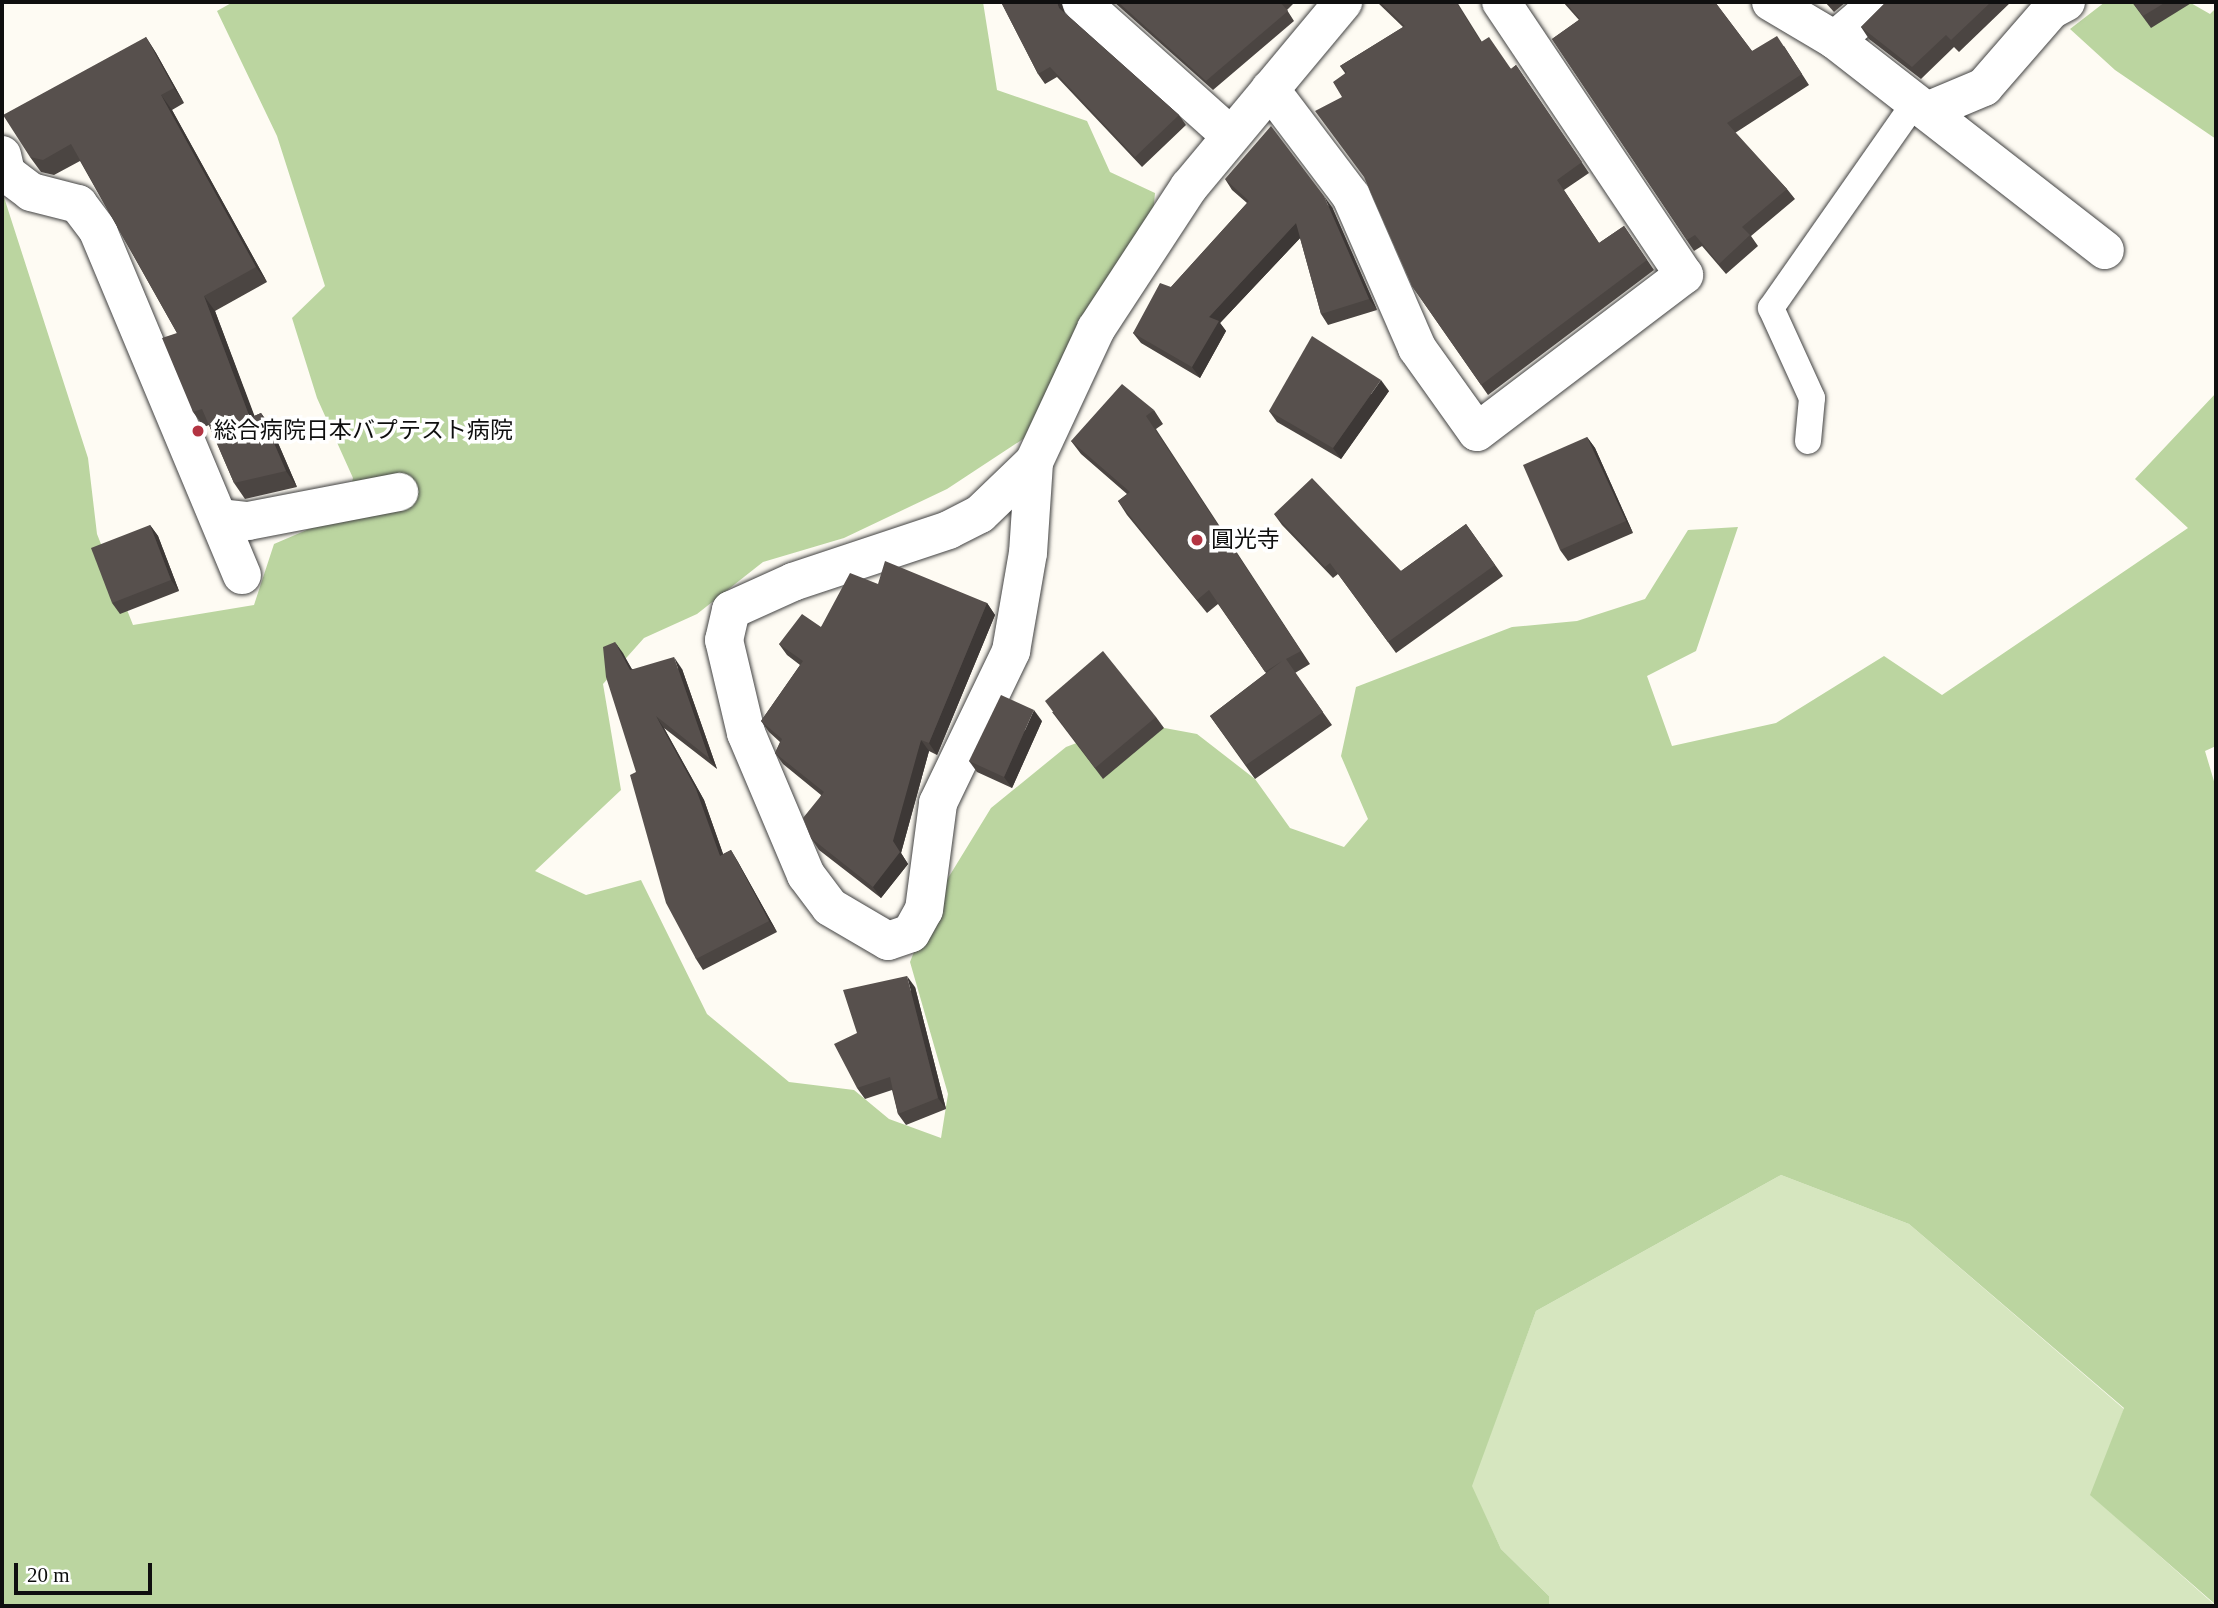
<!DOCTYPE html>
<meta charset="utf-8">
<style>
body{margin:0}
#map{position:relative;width:2218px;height:1608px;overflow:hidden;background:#fefbf3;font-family:"Times New Roman","Noto Sans JP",serif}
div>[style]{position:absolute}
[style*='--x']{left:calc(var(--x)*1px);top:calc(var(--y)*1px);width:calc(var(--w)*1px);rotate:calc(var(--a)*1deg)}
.green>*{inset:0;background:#d6e6bf}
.forest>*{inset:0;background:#bbd5a0}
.roads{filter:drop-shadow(0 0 2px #424242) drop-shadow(0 0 2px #424242)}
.service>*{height:26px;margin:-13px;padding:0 13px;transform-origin:13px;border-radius:13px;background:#fff}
.minor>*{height:38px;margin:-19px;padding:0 19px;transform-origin:19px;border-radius:19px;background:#fff}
.wall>*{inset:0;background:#4b4542}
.shaded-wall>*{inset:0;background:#3d3836}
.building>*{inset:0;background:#57504d}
.dots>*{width:19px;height:19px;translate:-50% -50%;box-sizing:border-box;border:4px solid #fff;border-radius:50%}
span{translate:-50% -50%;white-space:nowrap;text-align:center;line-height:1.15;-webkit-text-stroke:7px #fff;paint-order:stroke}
.poi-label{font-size:23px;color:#0f0f0f}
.left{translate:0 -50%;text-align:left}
.frame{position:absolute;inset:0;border:4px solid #0f0f0f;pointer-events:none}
.scale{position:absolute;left:14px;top:1563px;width:138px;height:32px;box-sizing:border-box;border:4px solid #0f0f0f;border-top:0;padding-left:9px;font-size:21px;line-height:24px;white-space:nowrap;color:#0f0f0f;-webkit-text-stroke:5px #fff;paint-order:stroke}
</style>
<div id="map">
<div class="green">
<div style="clip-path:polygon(1781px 1175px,1909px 1224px,2124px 1409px,2091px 1495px,2216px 1606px,1549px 1606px,1549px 1596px,1501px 1549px,1471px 1486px,1536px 1311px)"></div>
</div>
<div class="forest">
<div style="clip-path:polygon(233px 2px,983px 2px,997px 90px,1087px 121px,1110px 172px,1155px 193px,1151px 236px,1052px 420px,947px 489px,844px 538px,763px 562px,697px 614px,644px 638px,603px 684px,621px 790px,535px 871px,586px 895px,641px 880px,707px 1014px,789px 1082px,854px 1090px,889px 1119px,941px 1138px,948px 1094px,910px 962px,934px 901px,991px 808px,1066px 747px,1132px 722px,1197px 734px,1255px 779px,1290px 828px,1344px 847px,1368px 819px,1341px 756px,1356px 687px,1512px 627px,1577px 621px,1645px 599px,1688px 530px,1738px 527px,1696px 651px,1647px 676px,1672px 746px,1776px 723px,1884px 656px,1942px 695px,2188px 528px,2135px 479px,2216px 393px,2216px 746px,2205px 751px,2216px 788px,2216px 1605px,2090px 1495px,2124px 1408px,1909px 1224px,1781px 1175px,1536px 1311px,1472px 1486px,1501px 1549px,1549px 1596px,1549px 1606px,2px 1606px,2px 191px,88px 458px,97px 534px,133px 625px,254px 605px,274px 544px,344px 514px,353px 478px,317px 398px,292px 318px,325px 286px,277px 136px,217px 11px)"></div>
<div style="clip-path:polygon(2105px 2px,2189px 2px,2210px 14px,2216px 8px,2216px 139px,2115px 70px,2070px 29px)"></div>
</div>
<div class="roads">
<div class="service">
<div style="--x:1808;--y:441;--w:43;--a:-84.7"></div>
<div style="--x:1812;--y:398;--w:99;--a:-114.5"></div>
<div style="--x:1771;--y:308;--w:251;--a:-55"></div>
</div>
<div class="minor">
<div style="--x:1081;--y:2;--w:200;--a:41.8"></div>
<div style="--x:1771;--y:2;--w:74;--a:30.7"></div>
<div style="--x:1835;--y:40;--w:58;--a:-40.8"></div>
<div style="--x:1835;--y:40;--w:342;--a:37.9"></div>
<div style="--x:1270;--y:89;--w:134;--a:52.9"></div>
<div style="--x:1351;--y:196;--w:166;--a:66.5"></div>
<div style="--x:1417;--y:348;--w:103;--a:54.5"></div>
<div style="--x:1477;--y:432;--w:260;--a:-37.2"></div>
<div style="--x:1684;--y:275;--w:329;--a:-123.8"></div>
<div style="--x:1927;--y:111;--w:62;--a:-22.8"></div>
<div style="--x:1984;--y:87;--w:102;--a:-49"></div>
<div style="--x:2051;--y:10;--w:17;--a:-28"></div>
<div style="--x:2;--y:155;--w:18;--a:77"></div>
<div style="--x:6;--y:173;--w:31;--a:37"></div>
<div style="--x:31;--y:192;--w:49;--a:14.3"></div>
<div style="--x:78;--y:204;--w:34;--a:53"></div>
<div style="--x:98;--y:231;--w:373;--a:67.3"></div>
<div style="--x:1034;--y:462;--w:75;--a:136.1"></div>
<div style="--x:980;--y:514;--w:35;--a:153"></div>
<div style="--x:949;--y:530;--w:164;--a:161.6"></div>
<div style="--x:793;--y:582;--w:68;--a:155.7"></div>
<div style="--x:731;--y:610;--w:31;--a:103"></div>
<div style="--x:724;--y:640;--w:96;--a:76.7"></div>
<div style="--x:746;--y:733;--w:154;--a:67.1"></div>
<div style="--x:806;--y:875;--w:40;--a:53"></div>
<div style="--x:830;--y:907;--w:67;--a:30.4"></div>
<div style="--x:888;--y:941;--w:24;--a:-19"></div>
<div style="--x:911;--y:933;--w:26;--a:-61"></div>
<div style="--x:924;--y:910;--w:108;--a:-82.5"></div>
<div style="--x:938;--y:803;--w:169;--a:-64.3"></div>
<div style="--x:1011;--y:651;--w:99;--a:-80.2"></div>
<div style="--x:1028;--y:553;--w:91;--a:-86.2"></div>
<div style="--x:1034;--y:462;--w:147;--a:-65"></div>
<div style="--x:1096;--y:329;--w:170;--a:-56.8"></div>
<div style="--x:1189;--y:187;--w:241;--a:-50.2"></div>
<div style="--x:219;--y:518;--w:29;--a:6"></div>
<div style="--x:248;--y:521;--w:154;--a:-10.9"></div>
</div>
</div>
<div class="wall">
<div style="clip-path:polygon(1001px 2px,1061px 2px,1065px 13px,1179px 115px,1186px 125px,1142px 167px,1057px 77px,1045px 84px,1038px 74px)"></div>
<div style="clip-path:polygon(1114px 2px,1295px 2px,1287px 10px,1294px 21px,1213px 90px)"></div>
<div style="clip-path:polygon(1377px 2px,1457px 2px,1482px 42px,1511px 69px,1516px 65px,1589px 173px,1564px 190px,1599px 243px,1624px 226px,1654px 270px,1488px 395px,1412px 286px,1342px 97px,1345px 73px,1340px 66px,1403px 27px)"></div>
<div style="clip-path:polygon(1563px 2px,1715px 2px,1752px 51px,1784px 46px,1809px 85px,1735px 133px,1787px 189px,1795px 199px,1751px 236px,1758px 246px,1726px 274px,1702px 246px,1694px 251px,1552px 39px,1579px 20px)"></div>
<div style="clip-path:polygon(1825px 2px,1846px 2px,1834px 12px)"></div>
<div style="clip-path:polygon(1886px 2px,2011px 2px,1959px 52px,1954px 47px,1921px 79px,1869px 39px,1861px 27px)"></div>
<div style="clip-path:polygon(2132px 2px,2193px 2px,2151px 28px)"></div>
<div style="clip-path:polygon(146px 37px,156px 53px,184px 103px,172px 110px,267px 282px,215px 311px,254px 416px,261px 413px,272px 429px,297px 487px,245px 499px,234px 483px,209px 425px,204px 427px,193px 412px,177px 333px,80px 161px,54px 175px,41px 172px,30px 157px)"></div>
<div style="clip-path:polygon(1225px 179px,1332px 207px,1377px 310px,1328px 325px,1321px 314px,1300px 238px,1220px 323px,1226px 331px,1200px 378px,1141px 343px,1133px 333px,1171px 287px,1247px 203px,1232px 190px)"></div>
<div style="clip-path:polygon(1389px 391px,1341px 459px,1277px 422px,1269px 411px)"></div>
<div style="clip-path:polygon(1154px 410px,1163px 424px,1156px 429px,1310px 664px,1295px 673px,1332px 725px,1255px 779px,1210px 716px,1266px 673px,1218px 604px,1207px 613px,1127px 515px,1118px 501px,1127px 494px,1081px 454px,1071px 441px)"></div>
<div style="clip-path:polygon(1587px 437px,1595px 448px,1633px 533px,1568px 561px,1560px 550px)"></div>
<div style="clip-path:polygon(1274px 514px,1401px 571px,1466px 524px,1503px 576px,1396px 653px,1338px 574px,1333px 578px,1282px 525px)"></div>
<div style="clip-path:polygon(150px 525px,158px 536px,179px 591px,120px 614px,112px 603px)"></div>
<div style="clip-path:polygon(878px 584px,987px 603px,995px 615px,937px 755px,929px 751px,901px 853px,908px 864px,881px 898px,819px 850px,811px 838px,821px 795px,783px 764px,775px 753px,780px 742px,769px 732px,761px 721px,800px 665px,787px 655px,779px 644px,821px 627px)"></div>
<div style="clip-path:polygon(615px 642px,632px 669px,682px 669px,717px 769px,664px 728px,704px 800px,723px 854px,731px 850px,738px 862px,777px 932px,703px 970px,696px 959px)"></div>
<div style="clip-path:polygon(1052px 712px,1156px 717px,1164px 728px,1103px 779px)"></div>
<div style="clip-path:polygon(1042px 721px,1012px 788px,977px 772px,969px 761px)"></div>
<div style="clip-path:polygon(915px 987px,946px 1109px,906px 1125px,898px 1114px,892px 1090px,865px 1099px,857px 1088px,857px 1033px)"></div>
</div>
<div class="shaded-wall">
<div style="clip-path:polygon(1057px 2px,1061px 2px,1066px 18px,1059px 8px)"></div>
<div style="clip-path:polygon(146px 37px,156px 53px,184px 103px,174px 88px)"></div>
<div style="clip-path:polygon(161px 95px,172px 110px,267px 282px,256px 267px)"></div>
<div style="clip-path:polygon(1324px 196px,1332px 207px,1377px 310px,1369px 299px)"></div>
<div style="clip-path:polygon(1296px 223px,1304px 234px,1220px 323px,1226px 331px,1200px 378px,1192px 367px,1209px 317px)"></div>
<div style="clip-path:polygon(204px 296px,215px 311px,261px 433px,250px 418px)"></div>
<div style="clip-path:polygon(1381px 380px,1389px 391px,1341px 459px,1333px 448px)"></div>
<div style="clip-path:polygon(261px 413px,272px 429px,297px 487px,286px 471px)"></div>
<div style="clip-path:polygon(1587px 437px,1595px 448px,1633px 533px,1626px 521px)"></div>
<div style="clip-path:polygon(150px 525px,158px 536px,179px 591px,171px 580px)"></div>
<div style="clip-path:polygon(987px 603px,995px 615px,937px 755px,929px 743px)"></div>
<div style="clip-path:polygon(615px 642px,623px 653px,638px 681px,630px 670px)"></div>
<div style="clip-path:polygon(674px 657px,682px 669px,717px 769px,709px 758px)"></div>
<div style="clip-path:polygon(1034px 710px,1042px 721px,1012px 788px,1004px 777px)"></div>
<div style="clip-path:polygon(656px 716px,664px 728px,704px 800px,728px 868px,720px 856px)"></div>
<div style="clip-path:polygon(921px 740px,929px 751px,901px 853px,908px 864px,881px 898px,873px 887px)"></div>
<div style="clip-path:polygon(731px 850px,738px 862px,777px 932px,769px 921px)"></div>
<div style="clip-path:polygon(907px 976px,915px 987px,946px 1109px,938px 1098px)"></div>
</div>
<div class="building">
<div style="clip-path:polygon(1001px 2px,1057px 2px,1059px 8px,1179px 115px,1135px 157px,1050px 67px,1038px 74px)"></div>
<div style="clip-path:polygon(1118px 2px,1280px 2px,1288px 11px,1206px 81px)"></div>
<div style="clip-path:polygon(1380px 2px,1456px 2px,1481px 42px,1489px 37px,1511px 69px,1516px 65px,1582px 162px,1557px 180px,1599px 243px,1624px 226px,1647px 260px,1481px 385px,1412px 286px,1364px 177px,1315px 111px,1342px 97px,1333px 82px,1347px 72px,1340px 66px,1405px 26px)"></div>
<div style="clip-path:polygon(1565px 2px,1715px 2px,1752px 51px,1777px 36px,1802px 74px,1727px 123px,1787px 189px,1742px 227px,1750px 235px,1719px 264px,1695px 235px,1687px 240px,1552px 39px,1580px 19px)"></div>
<div style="clip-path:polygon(1886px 2px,1991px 2px,1951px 40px,1946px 35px,1912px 67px,1861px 27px)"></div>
<div style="clip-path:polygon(2132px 2px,2166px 2px,2143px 16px)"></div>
<div style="clip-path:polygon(146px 37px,174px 88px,161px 95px,256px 267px,204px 296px,250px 418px,261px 413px,286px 471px,234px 483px,202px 409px,193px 412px,162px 338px,177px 333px,71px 144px,43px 160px,30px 157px,3px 115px)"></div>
<div style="clip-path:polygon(1271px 126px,1324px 196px,1369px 299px,1321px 314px,1296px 223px,1209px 317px,1219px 321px,1192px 367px,1133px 333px,1160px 283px,1171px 287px,1249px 201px,1225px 179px)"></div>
<div style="clip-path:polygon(1312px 336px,1381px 380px,1333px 448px,1269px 411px)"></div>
<div style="clip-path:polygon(1122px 384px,1154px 410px,1146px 416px,1301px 651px,1286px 659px,1323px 712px,1246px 765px,1210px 716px,1282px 661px,1265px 672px,1209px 590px,1197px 600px,1118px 501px,1130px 492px,1071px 441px)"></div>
<div style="clip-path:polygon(1587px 437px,1626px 521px,1560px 550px,1523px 465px)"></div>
<div style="clip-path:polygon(1312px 478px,1401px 571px,1466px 524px,1495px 565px,1388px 642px,1330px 563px,1325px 567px,1274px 514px)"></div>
<div style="clip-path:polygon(150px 525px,171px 580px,112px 603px,91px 548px)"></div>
<div style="clip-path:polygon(885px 561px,987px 603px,929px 743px,921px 740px,893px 841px,900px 852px,873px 887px,811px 838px,803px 818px,824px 792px,775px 753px,782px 739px,761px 721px,803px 661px,779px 644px,802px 614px,821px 627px,850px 573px,878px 584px)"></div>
<div style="clip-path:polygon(615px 642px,630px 670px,674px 657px,709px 758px,656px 716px,696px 789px,720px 856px,731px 850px,769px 921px,696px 959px,666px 903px,630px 775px,636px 772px,606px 677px,603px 647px)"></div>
<div style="clip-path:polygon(1103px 651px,1156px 717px,1095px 768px,1045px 701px)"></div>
<div style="clip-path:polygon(1001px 695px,1034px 710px,1004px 777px,969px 761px)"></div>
<div style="clip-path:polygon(907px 976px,938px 1098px,898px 1114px,890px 1077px,857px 1088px,834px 1044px,857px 1033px,843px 990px)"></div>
</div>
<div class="dots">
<div style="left:198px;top:431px;background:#b33442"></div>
<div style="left:1197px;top:540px;background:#b33442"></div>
</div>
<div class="poi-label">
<span class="left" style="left:214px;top:431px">総合病院日本バプテスト病院</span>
<span class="left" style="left:1211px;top:540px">圓光寺</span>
</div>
<div class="frame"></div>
<div class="scale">20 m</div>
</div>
